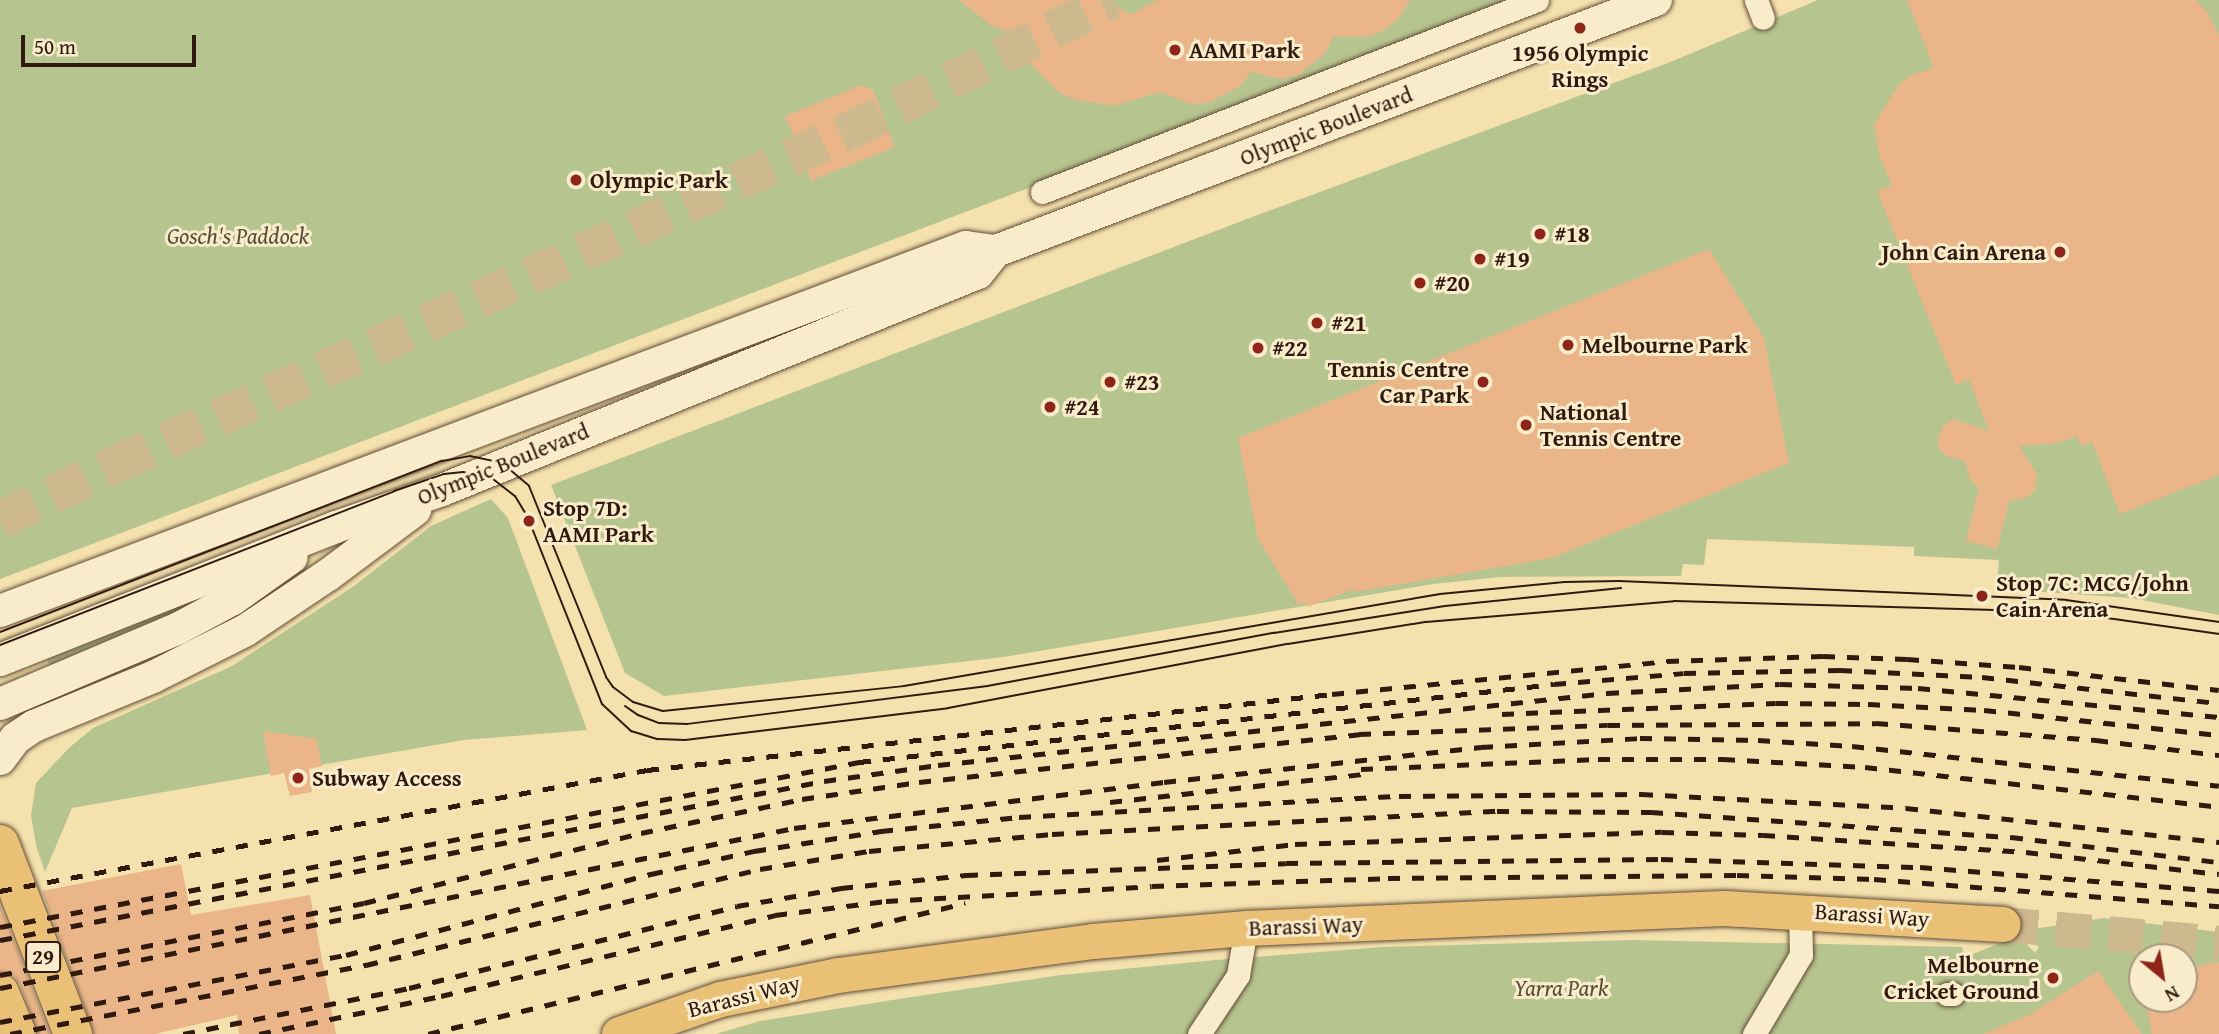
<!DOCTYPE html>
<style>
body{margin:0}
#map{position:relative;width:2219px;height:1034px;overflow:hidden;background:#f5e1ae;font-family:"Gentium Book Plus",serif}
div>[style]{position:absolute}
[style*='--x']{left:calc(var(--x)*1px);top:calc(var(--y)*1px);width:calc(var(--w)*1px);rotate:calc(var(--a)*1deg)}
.green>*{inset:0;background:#b6c48f}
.building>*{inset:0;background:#e9b589}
.primary-tunnel>*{height:35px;margin-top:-17.5px;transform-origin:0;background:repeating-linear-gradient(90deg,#ceb98e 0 35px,transparent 0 53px)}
.highway-tunnel>*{height:38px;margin-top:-19px;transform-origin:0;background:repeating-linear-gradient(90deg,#ceb98e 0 38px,transparent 0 57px)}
.roads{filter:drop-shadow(0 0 2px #614c37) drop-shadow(0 0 2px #614c37)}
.street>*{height:23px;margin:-11.5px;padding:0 11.5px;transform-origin:11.5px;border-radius:11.5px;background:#f8ecca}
.secondary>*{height:32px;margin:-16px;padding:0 16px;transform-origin:16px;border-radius:16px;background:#f8ecca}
.primary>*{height:35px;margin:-17.5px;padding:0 17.5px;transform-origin:17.5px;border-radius:17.5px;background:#eac077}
.highway>*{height:38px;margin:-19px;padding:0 19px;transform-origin:19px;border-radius:19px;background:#eac077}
.tram>*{height:2px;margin:-1px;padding:0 1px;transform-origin:1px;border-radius:1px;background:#301a0f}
.rail>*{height:5px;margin-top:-2.5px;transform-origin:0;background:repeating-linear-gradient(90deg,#301a0f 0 12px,transparent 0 24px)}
.dots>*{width:19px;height:19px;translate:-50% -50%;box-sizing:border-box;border:4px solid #f8ecca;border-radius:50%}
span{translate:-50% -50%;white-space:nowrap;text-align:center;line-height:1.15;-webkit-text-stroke:6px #f8ecca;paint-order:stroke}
.shield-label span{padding:2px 5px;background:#f8ecca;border:2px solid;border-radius:5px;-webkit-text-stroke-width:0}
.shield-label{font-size:21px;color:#301a0f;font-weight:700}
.poi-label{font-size:23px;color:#301a0f;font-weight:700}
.left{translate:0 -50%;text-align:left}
.right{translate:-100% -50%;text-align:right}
.street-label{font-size:23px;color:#301a0f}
.park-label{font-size:23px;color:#584d35;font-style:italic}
.north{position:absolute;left:2128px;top:943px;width:70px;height:70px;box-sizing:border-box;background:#f8ecca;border:2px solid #a8987f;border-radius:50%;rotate:150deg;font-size:19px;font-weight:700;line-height:28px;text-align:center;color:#301a0f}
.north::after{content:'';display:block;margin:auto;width:24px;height:32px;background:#8f2418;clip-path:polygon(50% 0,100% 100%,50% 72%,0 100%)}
.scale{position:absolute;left:21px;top:35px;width:175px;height:32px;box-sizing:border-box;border:4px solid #301a0f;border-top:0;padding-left:9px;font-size:21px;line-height:24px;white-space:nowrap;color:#301a0f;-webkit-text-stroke:5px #f8ecca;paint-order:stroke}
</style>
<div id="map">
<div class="green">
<div style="clip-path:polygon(0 0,1523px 0,0 579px)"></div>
<div style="clip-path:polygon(1818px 0,2219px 0,2219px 615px,2131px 598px,1997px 589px,1999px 560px,1914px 556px,1914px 547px,1707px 539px,1704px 565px,1683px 564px,1681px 576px,1500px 577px,1433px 584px,1004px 657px,664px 696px,625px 673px,551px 485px,1247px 219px,1673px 61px)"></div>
<div style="clip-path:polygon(491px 499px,508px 518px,587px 730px,464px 740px,72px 808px,45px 872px,36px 845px,31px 815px,36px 783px,70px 747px,93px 728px,232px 666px,354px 586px,431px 526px)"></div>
<div style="clip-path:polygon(189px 600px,192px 606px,51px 669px,45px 654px)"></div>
<div style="clip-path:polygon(evenodd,2104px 918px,2219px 932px,2219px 1034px,716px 1034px,760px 1021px,905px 998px,1061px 975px,1216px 960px,1384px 947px,1633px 940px,1962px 947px,1965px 957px,2019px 936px,2035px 953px,2039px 947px,2020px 931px,2104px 918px,2142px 957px,2184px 957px,2184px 999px,2142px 999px,2142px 957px)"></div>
</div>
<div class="building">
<div style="clip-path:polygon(959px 0,1100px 0,1132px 14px,1158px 0,1410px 0,1398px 19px,1386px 29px,1368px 37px,1334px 36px,1325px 53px,1299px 75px,1281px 79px,1251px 72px,1239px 87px,1208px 103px,1191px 104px,1160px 92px,1114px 106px,1072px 99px,1056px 90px,1029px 62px,1018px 36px,992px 26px)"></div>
<div style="clip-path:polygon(1907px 0,2196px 0,2208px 13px,2219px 35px,2219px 475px,2120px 514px,2092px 442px,2081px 446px,2077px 436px,2058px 443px,2019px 446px,2037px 474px,2035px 491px,2026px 498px,2009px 501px,1997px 549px,1966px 541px,1979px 488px,1970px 479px,1965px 461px,1946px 456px,1939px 449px,1937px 440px,1944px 425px,1954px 419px,1989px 431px,1969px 379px,1956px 385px,1877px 191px,1892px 185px,1879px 155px,1874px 125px,1899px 84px,1914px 74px,1934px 68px)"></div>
<div style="clip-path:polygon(862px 85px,873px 90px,895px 147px,811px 181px,785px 116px)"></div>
<div style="clip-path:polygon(1709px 249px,1764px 338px,1789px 463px,1552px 558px,1354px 592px,1353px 589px,1308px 607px,1306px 602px,1299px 605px,1258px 539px,1238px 438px)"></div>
<div style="clip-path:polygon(263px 731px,317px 739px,322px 766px,309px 769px,312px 792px,290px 796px,284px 773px,271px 776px)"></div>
<div style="clip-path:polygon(181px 864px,191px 915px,310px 895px,336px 1034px,239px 1034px,237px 1015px,155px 1034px,94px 1034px,42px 891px)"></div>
<div style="clip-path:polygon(0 905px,50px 1034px,38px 1034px,20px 984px,13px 975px,0 972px)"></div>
<div style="clip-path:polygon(2219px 962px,2219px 1034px,2152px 1034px,2145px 999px,2184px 999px,2184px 968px)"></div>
<div style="clip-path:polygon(2098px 971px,2142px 1034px,1983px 1034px,2029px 1015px)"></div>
</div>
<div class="primary-tunnel">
<div style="--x:2003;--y:924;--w:217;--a:5"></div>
</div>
<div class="highway-tunnel">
<div style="--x:0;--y:520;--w:127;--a:-25.8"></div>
<div style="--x:114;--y:465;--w:805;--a:-24.43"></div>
<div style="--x:847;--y:132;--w:297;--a:-26.4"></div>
</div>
<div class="roads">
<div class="street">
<div style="--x:1756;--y:0;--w:19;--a:69"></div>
<div style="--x:1042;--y:192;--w:531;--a:-21.2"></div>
<div style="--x:1947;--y:994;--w:6;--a:0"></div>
<div style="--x:1199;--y:1034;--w:71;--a:-56.5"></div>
<div style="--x:1238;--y:975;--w:48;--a:-80.3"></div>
<div style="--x:1754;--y:1034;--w:92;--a:-59.3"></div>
<div style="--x:1801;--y:955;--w:44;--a:-91.3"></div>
</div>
<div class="secondary">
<div style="--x:0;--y:611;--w:1032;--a:-20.65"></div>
<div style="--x:966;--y:247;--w:30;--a:8"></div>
<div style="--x:996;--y:251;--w:706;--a:-20.82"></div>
<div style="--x:0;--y:660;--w:361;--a:-21.6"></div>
<div style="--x:336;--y:527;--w:112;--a:-19.2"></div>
<div style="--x:442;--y:490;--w:578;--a:-22.04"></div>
<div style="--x:978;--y:273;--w:28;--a:-51"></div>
<div style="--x:0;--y:704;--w:194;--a:-23"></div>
<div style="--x:179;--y:628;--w:61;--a:-28.2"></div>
<div style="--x:233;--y:599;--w:72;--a:-35.4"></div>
<div style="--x:0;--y:759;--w:26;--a:-53"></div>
<div style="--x:16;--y:738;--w:22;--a:-34"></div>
<div style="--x:34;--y:726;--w:129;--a:-22.4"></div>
<div style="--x:153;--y:677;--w:104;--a:-26.8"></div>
<div style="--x:246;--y:630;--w:99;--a:-33.9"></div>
<div style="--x:328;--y:575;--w:109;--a:-36.8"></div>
</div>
<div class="primary">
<div style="--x:619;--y:1034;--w:107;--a:-19.1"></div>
<div style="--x:720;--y:999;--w:120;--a:-11.5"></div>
<div style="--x:838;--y:975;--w:257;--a:-7.6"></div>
<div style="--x:1093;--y:941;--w:154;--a:-4.9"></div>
<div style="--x:1246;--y:928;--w:478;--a:-2.4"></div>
<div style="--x:1724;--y:908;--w:279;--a:3.3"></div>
</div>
<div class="highway">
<div style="--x:0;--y:844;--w:204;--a:69"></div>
<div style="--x:0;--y:993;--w:44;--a:67.5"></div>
</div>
</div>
<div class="tram">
<div style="--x:0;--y:632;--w:474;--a:-21.2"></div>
<div style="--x:442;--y:461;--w:28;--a:-10"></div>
<div style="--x:470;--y:456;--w:33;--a:12"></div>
<div style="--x:502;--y:463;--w:35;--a:40"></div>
<div style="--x:529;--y:486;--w:206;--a:68"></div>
<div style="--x:606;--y:677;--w:12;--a:55"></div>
<div style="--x:613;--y:687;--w:25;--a:37"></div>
<div style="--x:633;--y:702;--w:31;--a:17"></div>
<div style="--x:663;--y:711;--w:242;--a:-5.9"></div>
<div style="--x:904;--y:686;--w:544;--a:-9.74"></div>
<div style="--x:1440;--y:594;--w:125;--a:-5.5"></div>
<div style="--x:1564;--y:582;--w:55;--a:-1"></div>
<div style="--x:1619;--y:581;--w:447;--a:2.4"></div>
<div style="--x:2066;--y:600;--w:155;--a:8.2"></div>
<div style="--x:0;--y:645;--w:423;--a:-21.3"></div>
<div style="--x:394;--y:491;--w:53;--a:-18.8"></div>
<div style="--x:444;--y:474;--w:19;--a:-6"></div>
<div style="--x:463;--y:472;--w:31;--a:13"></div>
<div style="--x:493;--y:479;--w:28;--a:38"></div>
<div style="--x:515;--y:496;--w:26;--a:59"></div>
<div style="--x:528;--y:518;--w:200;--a:68.3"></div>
<div style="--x:602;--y:704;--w:40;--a:43"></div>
<div style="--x:631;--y:731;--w:28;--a:17"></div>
<div style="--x:658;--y:739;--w:27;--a:2"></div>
<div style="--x:685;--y:740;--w:265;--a:-6.9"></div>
<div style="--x:948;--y:708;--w:346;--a:-10.7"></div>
<div style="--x:1288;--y:644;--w:140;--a:-9.1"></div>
<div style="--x:1426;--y:622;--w:249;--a:-4.8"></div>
<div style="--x:1674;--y:601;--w:391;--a:1.6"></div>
<div style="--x:2065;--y:612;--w:156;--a:8.1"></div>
<div style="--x:625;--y:706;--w:16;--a:35"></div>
<div style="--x:638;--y:715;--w:22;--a:21"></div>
<div style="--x:659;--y:723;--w:28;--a:2"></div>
<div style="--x:687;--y:724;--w:302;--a:-7.2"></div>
<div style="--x:987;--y:686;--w:292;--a:-10.5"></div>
<div style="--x:1274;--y:633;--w:173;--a:-9"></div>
<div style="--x:1445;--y:606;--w:177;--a:-5.8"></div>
</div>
<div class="rail">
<div style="--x:1502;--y:714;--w:274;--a:-2.3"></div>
<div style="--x:1776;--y:703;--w:92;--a:0.6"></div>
<div style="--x:1868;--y:704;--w:116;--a:3"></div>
<div style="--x:1984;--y:710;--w:236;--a:6.1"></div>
<div style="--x:1361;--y:769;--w:237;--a:-2.4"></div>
<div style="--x:1598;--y:759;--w:125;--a:0"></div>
<div style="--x:1723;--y:759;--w:142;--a:3.2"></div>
<div style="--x:1865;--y:767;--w:356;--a:6.4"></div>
<div style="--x:1110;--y:802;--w:263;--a:-6.3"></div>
<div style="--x:1157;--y:860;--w:139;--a:-6.6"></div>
<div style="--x:1295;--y:844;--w:367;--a:-1.9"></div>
<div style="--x:1662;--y:832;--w:101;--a:1.7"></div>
<div style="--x:1763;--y:835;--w:264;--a:3.7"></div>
<div style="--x:2026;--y:852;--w:194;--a:6.5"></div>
<div style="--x:0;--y:891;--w:658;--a:-10.59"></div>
<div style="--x:647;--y:770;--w:689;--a:-6.33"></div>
<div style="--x:1332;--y:694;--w:337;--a:-5.6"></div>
<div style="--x:1667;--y:661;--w:156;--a:-1.8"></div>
<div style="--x:1823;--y:656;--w:84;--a:2"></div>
<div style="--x:1907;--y:659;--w:112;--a:4.1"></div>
<div style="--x:2019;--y:667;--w:201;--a:6.6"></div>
<div style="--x:0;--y:927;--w:875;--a:-10.87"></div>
<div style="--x:859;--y:762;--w:699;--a:-6.4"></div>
<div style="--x:1554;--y:684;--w:130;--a:-4.8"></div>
<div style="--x:1684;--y:673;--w:156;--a:-1.1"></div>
<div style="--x:1840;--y:670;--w:142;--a:2.8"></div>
<div style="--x:1982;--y:677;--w:238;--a:6.3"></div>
<div style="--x:0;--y:940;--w:839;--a:-10.92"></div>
<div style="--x:824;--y:781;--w:115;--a:-8"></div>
<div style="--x:938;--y:765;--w:673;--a:-6.14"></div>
<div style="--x:1607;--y:693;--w:173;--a:-3"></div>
<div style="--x:1780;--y:684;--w:138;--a:1.7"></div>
<div style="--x:1918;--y:688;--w:302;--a:5.5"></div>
<div style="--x:0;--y:975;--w:371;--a:-11.2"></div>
<div style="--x:364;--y:903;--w:286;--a:-14.2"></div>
<div style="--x:641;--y:833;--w:165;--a:-11.9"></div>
<div style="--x:802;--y:799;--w:118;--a:-8.3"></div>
<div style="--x:919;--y:782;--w:443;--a:-6.2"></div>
<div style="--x:1359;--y:734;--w:249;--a:-2.1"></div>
<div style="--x:1608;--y:725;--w:268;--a:-0.4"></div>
<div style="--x:1876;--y:723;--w:221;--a:4.4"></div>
<div style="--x:2096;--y:740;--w:124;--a:7"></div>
<div style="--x:0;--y:988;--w:810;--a:-11.39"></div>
<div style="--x:794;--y:828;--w:373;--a:-7.1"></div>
<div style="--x:1164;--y:782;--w:319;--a:-6.3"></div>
<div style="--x:1481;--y:747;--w:159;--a:-3.2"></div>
<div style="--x:1640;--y:738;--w:118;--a:1"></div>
<div style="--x:1758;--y:740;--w:94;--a:3.7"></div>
<div style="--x:1852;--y:746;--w:369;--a:6.2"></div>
<div style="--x:0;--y:1022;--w:352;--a:-11"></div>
<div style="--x:346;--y:955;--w:316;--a:-14.9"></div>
<div style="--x:651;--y:874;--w:106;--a:-12.6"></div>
<div style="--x:754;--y:851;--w:129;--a:-8.9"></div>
<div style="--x:881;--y:831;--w:139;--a:-5.8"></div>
<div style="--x:1019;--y:817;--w:381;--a:-3.2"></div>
<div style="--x:1399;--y:796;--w:242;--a:-0.5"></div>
<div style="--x:1641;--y:794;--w:265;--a:3"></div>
<div style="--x:1906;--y:808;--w:315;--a:6.2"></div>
<div style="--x:10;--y:1034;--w:363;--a:-11"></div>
<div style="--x:366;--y:965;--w:406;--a:-13.7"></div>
<div style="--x:760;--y:869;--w:110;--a:-9.4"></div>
<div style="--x:869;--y:851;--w:184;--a:-5.3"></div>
<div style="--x:1052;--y:834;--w:446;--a:-3"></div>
<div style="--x:1497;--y:811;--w:154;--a:0.4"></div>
<div style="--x:1651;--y:812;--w:361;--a:4"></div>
<div style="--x:2011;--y:837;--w:209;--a:6.9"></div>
<div style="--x:183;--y:1034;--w:231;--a:-11.5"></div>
<div style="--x:409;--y:988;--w:338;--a:-14"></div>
<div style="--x:737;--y:906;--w:106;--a:-9.8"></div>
<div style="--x:841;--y:888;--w:126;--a:-5.9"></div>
<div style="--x:966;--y:875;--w:320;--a:-2.1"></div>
<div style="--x:1286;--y:863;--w:375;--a:-0.6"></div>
<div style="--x:1661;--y:859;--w:259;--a:1.8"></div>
<div style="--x:1920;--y:867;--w:300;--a:4.6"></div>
<div style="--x:259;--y:1034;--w:186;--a:-11.8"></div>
<div style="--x:441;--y:996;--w:344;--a:-13.6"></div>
<div style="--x:775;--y:915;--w:112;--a:-7.2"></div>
<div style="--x:886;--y:901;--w:266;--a:-3.2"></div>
<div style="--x:1152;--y:886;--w:236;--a:-1.9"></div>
<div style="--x:1388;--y:878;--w:349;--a:-0.5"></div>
<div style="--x:1737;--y:875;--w:137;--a:1.7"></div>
<div style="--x:1874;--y:879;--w:346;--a:4.5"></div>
<div style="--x:428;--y:1034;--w:553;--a:-13.71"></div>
</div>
<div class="dots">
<div style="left:1580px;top:28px;background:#8f2418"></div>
<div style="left:1175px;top:50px;background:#8f2418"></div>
<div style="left:576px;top:180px;background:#8f2418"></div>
<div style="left:1540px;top:234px;background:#8f2418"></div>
<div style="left:2060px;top:252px;background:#8f2418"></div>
<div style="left:1480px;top:259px;background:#8f2418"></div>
<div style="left:1420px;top:283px;background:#8f2418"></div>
<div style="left:1317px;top:323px;background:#8f2418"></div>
<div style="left:1568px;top:345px;background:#8f2418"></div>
<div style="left:1258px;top:348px;background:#8f2418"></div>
<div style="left:1110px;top:382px;background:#8f2418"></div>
<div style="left:1483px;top:382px;background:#8f2418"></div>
<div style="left:1050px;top:407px;background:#8f2418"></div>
<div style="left:1526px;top:425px;background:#8f2418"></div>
<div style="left:529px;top:521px;background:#8f2418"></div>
<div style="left:1982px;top:596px;background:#8f2418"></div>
<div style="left:298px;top:778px;background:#8f2418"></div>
<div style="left:2053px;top:978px;background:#8f2418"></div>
</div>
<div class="shield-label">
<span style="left:43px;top:957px">29</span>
</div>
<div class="poi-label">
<span class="left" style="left:1189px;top:50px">AAMI Park</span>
<span style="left:1580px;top:66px">1956 Olympic<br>Rings</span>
<span class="left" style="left:590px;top:180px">Olympic Park</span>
<span class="left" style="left:1554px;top:234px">#18</span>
<span class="right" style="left:2046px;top:252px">John Cain Arena</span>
<span class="left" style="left:1494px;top:259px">#19</span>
<span class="left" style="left:1434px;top:283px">#20</span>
<span class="left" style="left:1331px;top:323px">#21</span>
<span class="left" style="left:1582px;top:345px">Melbourne Park</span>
<span class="left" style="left:1272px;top:348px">#22</span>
<span class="right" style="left:1469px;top:382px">Tennis Centre<br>Car Park</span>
<span class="left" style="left:1124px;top:382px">#23</span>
<span class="left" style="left:1064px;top:407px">#24</span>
<span class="left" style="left:1540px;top:425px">National<br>Tennis Centre</span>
<span class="left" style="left:543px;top:521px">Stop 7D:<br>AAMI Park</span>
<span class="left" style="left:1996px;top:596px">Stop 7C: MCG/John<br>Cain Arena</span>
<span class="left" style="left:312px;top:778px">Subway Access</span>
<span class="right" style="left:2039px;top:978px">Melbourne<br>Cricket Ground</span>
</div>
<div class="street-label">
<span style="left:1326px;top:126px;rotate:-21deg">Olympic Boulevard</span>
<span style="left:503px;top:464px;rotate:-22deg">Olympic Boulevard</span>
<span style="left:1872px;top:915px;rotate:4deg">Barassi Way</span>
<span style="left:1306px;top:926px;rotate:-2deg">Barassi Way</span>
<span style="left:744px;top:996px;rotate:-14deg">Barassi Way</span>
</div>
<div class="park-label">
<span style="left:238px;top:236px">Gosch's Paddock</span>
<span style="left:1561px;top:988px">Yarra Park</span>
</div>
<div class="north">N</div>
<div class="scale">50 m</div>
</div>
